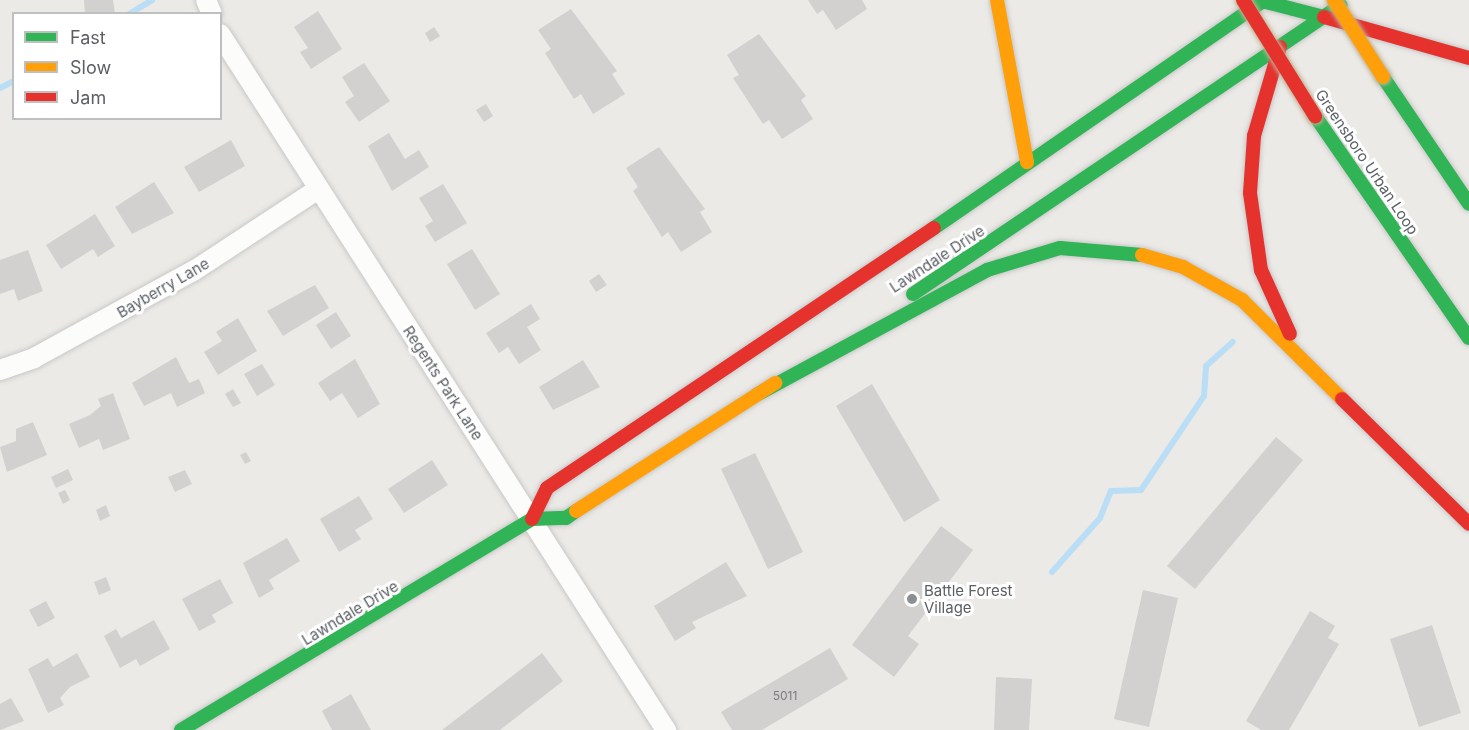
<!DOCTYPE html>
<style>
body{margin:0}
#map{position:relative;width:1469px;height:730px;overflow:hidden;background:#ebeae6;font-family:Inter,sans-serif}
div>[style]{position:absolute}
[style*='--x']{left:calc(var(--x)*1px);top:calc(var(--y)*1px);width:calc(var(--w)*1px);rotate:calc(var(--a)*1deg)}
.stream>*{height:6px;margin:-3px;padding:0 3px;transform-origin:3px;border-radius:3px;background:#b9def6}
.building>*{inset:0;background:#d2d1cf}
.roads{filter:drop-shadow(0 0 2px #c8c8c8) drop-shadow(0 0 2px #c8c8c8)}
.street>*{height:20px;margin:-10px;padding:0 10px;transform-origin:10px;border-radius:10px;background:#fcfcfb}
.fast>*{height:14px;margin:-7px;padding:0 7px;transform-origin:7px;border-radius:7px;background:#30b455}
.slow>*{height:14px;margin:-7px;padding:0 7px;transform-origin:7px;border-radius:7px;background:#ff9f0a}
.jam>*{height:14px;margin:-7px;padding:0 7px;transform-origin:7px;border-radius:7px;background:#e5322d}
.bridges{filter:drop-shadow(0 0 2px #c2b294) drop-shadow(0 0 2px #c2b294)}
.slow-bridge>*{height:14px;margin:-7px;padding:0 7px;transform-origin:7px;border-radius:7px;background:#ff9f0a}
.jam-bridge>*{height:14px;margin:-7px;padding:0 7px;transform-origin:7px;border-radius:7px;background:#e5322d}
.dots>*{width:16px;height:16px;translate:-50% -50%;box-sizing:border-box;border:3px solid #fff;border-radius:50%}
span{translate:-50% -50%;white-space:nowrap;text-align:center;line-height:1.15;-webkit-text-stroke:6px #fff;paint-order:stroke}
.number-label{font-size:12px;color:#7a7d80}
.number-label span{-webkit-text-stroke-width:0}
.street-label{font-size:15px;color:#5b5f64}
.poi-label{font-size:15px;color:#5b5f64}
.left{translate:0 -50%;text-align:left}
.legend{position:absolute;left:12px;top:12px;width:210px;height:108px;box-sizing:border-box;background:#fff;border:2px solid #bdbfc1;margin:0;padding:8px 10px;list-style:none;font-size:18px;color:#5b5f64}
.legend li{display:flex;align-items:center;gap:12px;height:30px}
.legend b{width:30px;border:2px solid #bdbfc1}
</style>
<div id="map">
<div class="stream">
<div style="--x:129;--y:14;--w:27;--a:-31"></div>
<div style="--x:0;--y:88;--w:16;--a:-27"></div>
<div style="--x:1052;--y:572;--w:72;--a:-48.4"></div>
<div style="--x:1100;--y:518;--w:29;--a:-68"></div>
<div style="--x:1111;--y:491;--w:30;--a:-2"></div>
<div style="--x:1141;--y:490;--w:113;--a:-56.2"></div>
<div style="--x:1204;--y:396;--w:30;--a:-86"></div>
<div style="--x:1206;--y:366;--w:36;--a:-42"></div>
</div>
<div class="building">
<div style="clip-path:polygon(84px 0,113px 0,115px 14px,85px 14px)"></div>
<div style="clip-path:polygon(808px 0,862px 0,867px 9px,836px 30px,823px 10px,817px 14px)"></div>
<div style="clip-path:polygon(571px 9px,617px 71px,612px 74px,625px 94px,593px 114px,581px 94px,574px 99px,545px 53px,551px 49px,538px 30px)"></div>
<div style="clip-path:polygon(318px 11px,342px 49px,311px 69px,300px 52px,308px 48px,294px 27px)"></div>
<div style="clip-path:polygon(434px 27px,440px 36px,430px 42px,425px 33px)"></div>
<div style="clip-path:polygon(759px 34px,806px 96px,801px 100px,813px 119px,782px 139px,769px 120px,763px 124px,733px 78px,739px 75px,727px 55px)"></div>
<div style="clip-path:polygon(364px 63px,390px 101px,359px 122px,345px 102px,354px 96px,342px 77px)"></div>
<div style="clip-path:polygon(486px 104px,493px 116px,484px 122px,476px 110px)"></div>
<div style="clip-path:polygon(389px 133px,405px 159px,419px 150px,429px 167px,392px 191px,368px 146px)"></div>
<div style="clip-path:polygon(231px 140px,245px 166px,199px 192px,184px 167px)"></div>
<div style="clip-path:polygon(659px 147px,705px 209px,700px 212px,712px 232px,681px 252px,668px 232px,662px 237px,633px 191px,638px 187px,626px 168px)"></div>
<div style="clip-path:polygon(154px 182px,174px 213px,132px 234px,115px 207px)"></div>
<div style="clip-path:polygon(443px 184px,467px 223px,435px 242px,425px 226px,433px 221px,419px 198px)"></div>
<div style="clip-path:polygon(95px 214px,115px 246px,98px 257px,93px 249px,61px 269px,46px 245px)"></div>
<div style="clip-path:polygon(472px 249px,500px 294px,475px 310px,447px 264px)"></div>
<div style="clip-path:polygon(28px 250px,43px 291px,18px 301px,14px 289px,0 294px,0 260px)"></div>
<div style="clip-path:polygon(599px 274px,607px 285px,596px 292px,589px 281px)"></div>
<div style="clip-path:polygon(315px 285px,329px 308px,283px 336px,267px 311px)"></div>
<div style="clip-path:polygon(531px 304px,540px 319px,527px 327px,541px 350px,519px 364px,508px 347px,499px 353px,486px 333px)"></div>
<div style="clip-path:polygon(336px 312px,351px 336px,331px 349px,316px 325px)"></div>
<div style="clip-path:polygon(238px 318px,257px 351px,218px 375px,204px 352px,222px 341px,216px 332px)"></div>
<div style="clip-path:polygon(176px 357px,189px 383px,199px 379px,205px 393px,177px 407px,171px 393px,144px 406px,132px 383px)"></div>
<div style="clip-path:polygon(355px 359px,380px 404px,358px 418px,342px 393px,330px 401px,318px 383px)"></div>
<div style="clip-path:polygon(583px 360px,600px 387px,553px 410px,539px 387px)"></div>
<div style="clip-path:polygon(262px 364px,275px 385px,257px 396px,244px 374px)"></div>
<div style="clip-path:polygon(872px 384px,940px 500px,904px 522px,836px 406px)"></div>
<div style="clip-path:polygon(233px 389px,241px 403px,233px 407px,225px 394px)"></div>
<div style="clip-path:polygon(113px 393px,130px 439px,103px 450px,99px 439px,79px 448px,69px 424px,90px 415px,101px 406px,98px 399px)"></div>
<div style="clip-path:polygon(33px 422px,47px 455px,7px 472px,0 447px,16px 441px,16px 429px)"></div>
<div style="clip-path:polygon(1276px 437px,1303px 460px,1195px 589px,1167px 566px)"></div>
<div style="clip-path:polygon(246px 452px,251px 461px,245px 464px,240px 455px)"></div>
<div style="clip-path:polygon(755px 453px,803px 552px,768px 569px,721px 469px)"></div>
<div style="clip-path:polygon(432px 460px,448px 485px,404px 513px,388px 489px)"></div>
<div style="clip-path:polygon(68px 469px,73px 480px,56px 488px,51px 477px)"></div>
<div style="clip-path:polygon(185px 470px,192px 484px,175px 492px,168px 477px)"></div>
<div style="clip-path:polygon(65px 490px,70px 500px,63px 504px,58px 493px)"></div>
<div style="clip-path:polygon(359px 496px,373px 519px,355px 530px,361px 539px,339px 552px,320px 519px)"></div>
<div style="clip-path:polygon(106px 505px,110px 516px,100px 521px,96px 510px)"></div>
<div style="clip-path:polygon(941px 526px,973px 550px,908px 636px,919px 644px,894px 677px,852px 645px)"></div>
<div style="clip-path:polygon(287px 538px,300px 561px,269px 580px,274px 589px,259px 598px,243px 563px)"></div>
<div style="clip-path:polygon(726px 562px,747px 596px,692px 622px,696px 628px,675px 641px,654px 606px)"></div>
<div style="clip-path:polygon(106px 577px,111px 590px,99px 595px,94px 582px)"></div>
<div style="clip-path:polygon(220px 579px,233px 603px,212px 615px,216px 622px,199px 631px,182px 599px)"></div>
<div style="clip-path:polygon(1143px 590px,1178px 598px,1149px 727px,1114px 719px)"></div>
<div style="clip-path:polygon(46px 601px,55px 618px,38px 627px,29px 610px)"></div>
<div style="clip-path:polygon(1310px 611px,1335px 626px,1328px 638px,1339px 644px,1289px 730px,1261px 730px,1246px 721px)"></div>
<div style="clip-path:polygon(154px 620px,170px 649px,140px 666px,136px 659px,120px 668px,104px 636px,116px 629px,121px 638px)"></div>
<div style="clip-path:polygon(1432px 625px,1461px 713px,1419px 727px,1390px 639px)"></div>
<div style="clip-path:polygon(830px 648px,848px 679px,762px 730px,732px 730px,721px 712px)"></div>
<div style="clip-path:polygon(77px 653px,90px 677px,70px 687px,60px 698px,64px 705px,48px 713px,28px 669px,48px 658px,53px 667px)"></div>
<div style="clip-path:polygon(542px 653px,563px 681px,500px 730px,442px 730px)"></div>
<div style="clip-path:polygon(996px 677px,1032px 679px,1029px 730px,994px 730px)"></div>
<div style="clip-path:polygon(351px 694px,371px 730px,332px 730px,322px 711px)"></div>
<div style="clip-path:polygon(11px 698px,24px 721px,0 730px,0 704px)"></div>
</div>
<div class="roads">
<div class="street">
<div style="--x:206;--y:0;--w:15;--a:67"></div>
<div style="--x:220;--y:34;--w:827;--a:57.35"></div>
<div style="--x:0;--y:370;--w:36;--a:-19"></div>
<div style="--x:34;--y:358;--w:183;--a:-28.7"></div>
<div style="--x:195;--y:270;--w:146;--a:-33.3"></div>
</div>
<div class="fast">
<div style="--x:1262;--y:1;--w:64;--a:14.5"></div>
<div style="--x:1383;--y:77;--w:153;--a:55.9"></div>
<div style="--x:1315;--y:116;--w:270;--a:55.3"></div>
<div style="--x:934;--y:228;--w:401;--a:-34.6"></div>
<div style="--x:913;--y:294;--w:516;--a:-34.03"></div>
<div style="--x:758;--y:394;--w:260;--a:-28.4"></div>
<div style="--x:987;--y:270;--w:76;--a:-16.8"></div>
<div style="--x:1060;--y:248;--w:82;--a:4.9"></div>
<div style="--x:181;--y:730;--w:410;--a:-31"></div>
<div style="--x:532;--y:519;--w:34;--a:-2"></div>
<div style="--x:566;--y:518;--w:12;--a:-35"></div>
</div>
<div class="slow">
<div style="--x:997;--y:0;--w:165;--a:79.5"></div>
<div style="--x:1142;--y:255;--w:43;--a:16.3"></div>
<div style="--x:1183;--y:267;--w:68;--a:29.2"></div>
<div style="--x:1242;--y:300;--w:141;--a:44.7"></div>
<div style="--x:576;--y:511;--w:237;--a:-32.7"></div>
</div>
<div class="jam">
<div style="--x:1324;--y:17;--w:151;--a:15.8"></div>
<div style="--x:1280;--y:47;--w:93;--a:106.3"></div>
<div style="--x:1254;--y:136;--w:57;--a:94"></div>
<div style="--x:1250;--y:193;--w:78;--a:81.9"></div>
<div style="--x:1261;--y:270;--w:70;--a:65.6"></div>
<div style="--x:1342;--y:399;--w:178;--a:44.5"></div>
<div style="--x:532;--y:519;--w:34;--a:-64"></div>
<div style="--x:547;--y:488;--w:466;--a:-33.9"></div>
</div>
</div>
<div class="bridges">
<div class="slow-bridge">
<div style="--x:1334;--y:0;--w:91;--a:57.5"></div>
</div>
<div class="jam-bridge">
<div style="--x:1243;--y:0;--w:137;--a:58.2"></div>
</div>
</div>
<div class="dots">
<div style="left:912px;top:599px;background:#8d9092"></div>
</div>
<div class="number-label">
<span style="left:785px;top:696px">5011</span>
</div>
<div class="street-label">
<span style="left:1367px;top:162px;rotate:56deg">Greensboro Urban Loop</span>
<span style="left:937px;top:259px;rotate:-33deg">Lawndale Drive</span>
<span style="left:163px;top:288px;rotate:-30deg">Bayberry Lane</span>
<span style="left:443px;top:383px;rotate:57deg">Regents Park Lane</span>
<span style="left:350px;top:613px;rotate:-31deg">Lawndale Drive</span>
</div>
<div class="poi-label">
<span class="left" style="left:924px;top:599px">Battle Forest<br>Village</span>
</div>
<ul class="legend">
<li><b style="height:8px;background:#30b455"></b>Fast</li>
<li><b style="height:8px;background:#ff9f0a"></b>Slow</li>
<li><b style="height:8px;background:#e5322d"></b>Jam</li>
</ul>
</div>
